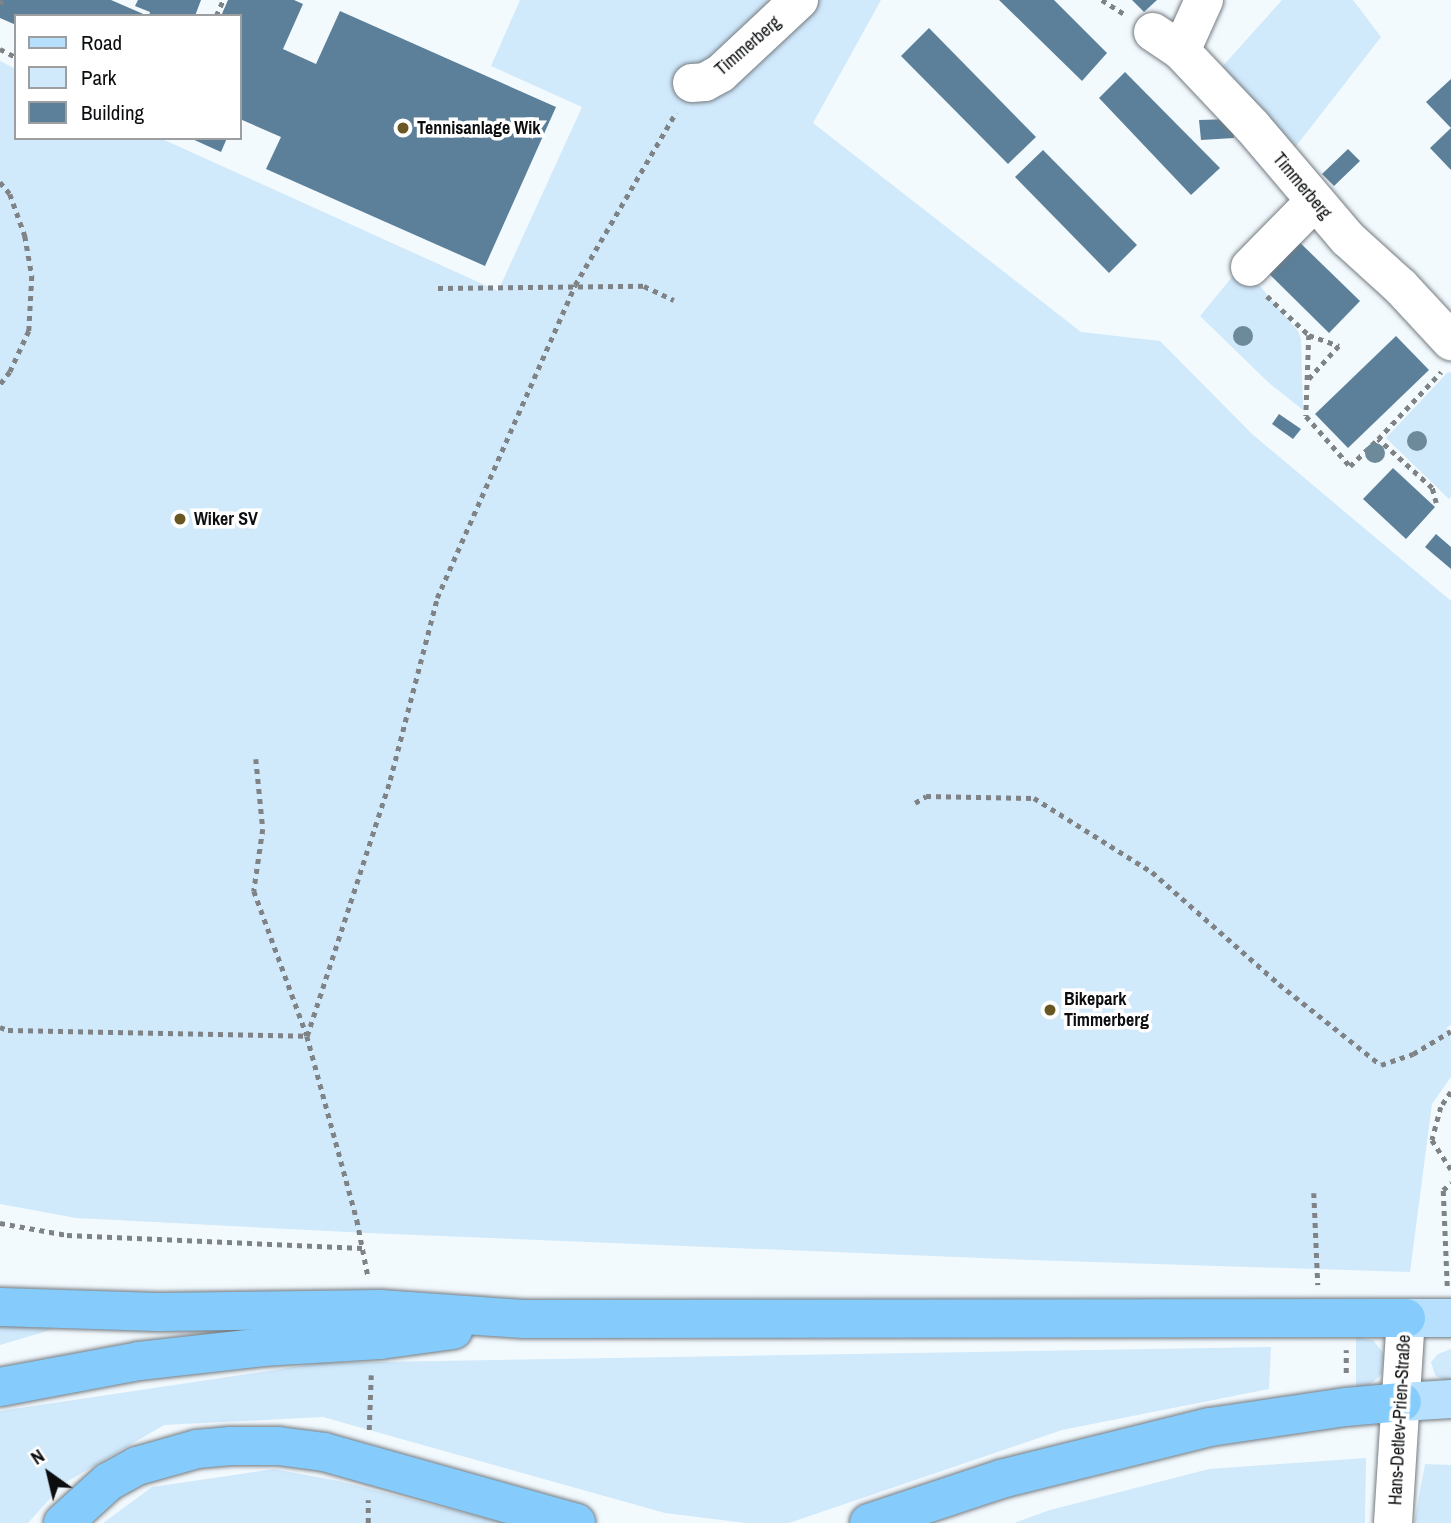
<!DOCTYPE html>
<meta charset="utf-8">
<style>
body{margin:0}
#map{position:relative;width:1451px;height:1523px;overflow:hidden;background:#f3fafe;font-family:"Archivo Narrow",sans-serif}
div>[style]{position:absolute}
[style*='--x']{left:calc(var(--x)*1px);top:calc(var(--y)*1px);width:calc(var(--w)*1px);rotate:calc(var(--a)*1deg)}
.green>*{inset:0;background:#d0e9fb}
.building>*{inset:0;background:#5c8099}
.path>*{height:4.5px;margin-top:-2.25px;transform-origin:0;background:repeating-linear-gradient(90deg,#7f8386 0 5px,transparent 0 10px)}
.roads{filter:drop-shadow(0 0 2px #747b80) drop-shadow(0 0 2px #747b80)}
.minor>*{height:38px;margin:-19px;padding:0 19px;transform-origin:19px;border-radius:19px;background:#fff}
.major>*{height:38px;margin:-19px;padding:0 19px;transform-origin:19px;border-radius:19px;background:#b6e0fe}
.highway>*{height:38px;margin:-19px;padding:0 19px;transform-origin:19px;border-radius:19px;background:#85ccfd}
.trees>*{width:20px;height:20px;margin:-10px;border-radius:50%;background:#6d8a9b}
.dots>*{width:19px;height:19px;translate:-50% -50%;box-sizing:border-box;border:4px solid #fff;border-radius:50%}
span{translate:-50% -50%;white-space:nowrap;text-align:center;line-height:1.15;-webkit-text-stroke:7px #fff;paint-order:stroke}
.street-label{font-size:18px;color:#0b0d0f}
.poi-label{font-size:18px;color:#0b0d0f;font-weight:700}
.left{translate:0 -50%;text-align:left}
.legend{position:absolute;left:14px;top:14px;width:228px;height:126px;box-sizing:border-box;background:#fff;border:2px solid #9d9e9f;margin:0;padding:9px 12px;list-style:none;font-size:21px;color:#0b0d0f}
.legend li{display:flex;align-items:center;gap:14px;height:35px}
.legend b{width:35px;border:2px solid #9d9e9f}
.north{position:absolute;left:14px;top:1439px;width:70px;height:70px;-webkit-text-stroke:5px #fff;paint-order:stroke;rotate:326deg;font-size:19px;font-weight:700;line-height:28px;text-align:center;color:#0b0d0f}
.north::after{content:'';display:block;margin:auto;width:24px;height:32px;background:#0b0d0f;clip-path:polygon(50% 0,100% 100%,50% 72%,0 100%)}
</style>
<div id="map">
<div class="green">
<div style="clip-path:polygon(520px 0,881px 0,813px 123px,1081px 332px,1160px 341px,1252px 434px,1451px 601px,1451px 1025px,1446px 1028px,1451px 1032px,1451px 1077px,1432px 1104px,1410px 1272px,1031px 1260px,367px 1233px,76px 1218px,0 1204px,0 61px,16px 69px,16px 138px,160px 138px,498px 291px,582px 107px,491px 66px)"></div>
<div style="clip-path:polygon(1282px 0,1353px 0,1381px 37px,1293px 150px,1212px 78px)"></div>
<div style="clip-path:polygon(1242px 265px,1298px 331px,1301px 339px,1303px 410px,1269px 383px,1200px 316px)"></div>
<div style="clip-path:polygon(1451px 372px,1451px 497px,1449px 499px,1386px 438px,1447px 373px)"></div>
<div style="clip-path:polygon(0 1325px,54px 1329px,0 1345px)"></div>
<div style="clip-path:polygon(1356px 1337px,1373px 1340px,1384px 1354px,1382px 1374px,1368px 1386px,1356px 1388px)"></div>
<div style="clip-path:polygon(1271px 1347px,1269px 1389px,1062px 1430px,789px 1523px,746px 1523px,665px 1513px,323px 1417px,164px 1425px,63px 1484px,28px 1523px,0 1523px,0 1411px,321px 1363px)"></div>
<div style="clip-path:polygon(1451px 1349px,1451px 1382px,1446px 1382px,1435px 1375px,1431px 1362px,1438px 1354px)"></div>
<div style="clip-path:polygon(1366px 1458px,1365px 1523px,1014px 1523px,1050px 1510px,1209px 1469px)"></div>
<div style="clip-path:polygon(1425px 1464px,1451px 1465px,1451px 1523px,1414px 1523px)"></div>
<div style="clip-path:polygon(274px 1469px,338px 1481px,504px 1523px,103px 1523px,152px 1487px)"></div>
</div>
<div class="building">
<div style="clip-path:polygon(0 0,111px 0,148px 16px,16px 16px,16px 25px,0 18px)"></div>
<div style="clip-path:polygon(138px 0,201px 0,195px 16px,149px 16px,150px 12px,135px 6px)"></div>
<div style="clip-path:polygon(228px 0,294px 0,303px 4px,283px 49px,316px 64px,340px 11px,556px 107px,485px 266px,266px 169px,281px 137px,240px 119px,240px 16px,221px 16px)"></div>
<div style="clip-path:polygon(999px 0,1054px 0,1107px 53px,1082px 81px)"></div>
<div style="clip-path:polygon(1132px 0,1157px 0,1144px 12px)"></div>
<div style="clip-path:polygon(929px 28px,1036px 137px,1008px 164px,901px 56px)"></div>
<div style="clip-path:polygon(1125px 72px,1220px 168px,1191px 195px,1099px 98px)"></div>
<div style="clip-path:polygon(1451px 79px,1451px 128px,1426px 102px)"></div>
<div style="clip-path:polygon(1232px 119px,1234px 138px,1201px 140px,1199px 120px)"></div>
<div style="clip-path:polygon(1451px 128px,1451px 170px,1430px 148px)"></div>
<div style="clip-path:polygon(190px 138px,227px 138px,221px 152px)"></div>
<div style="clip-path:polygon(1348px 149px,1360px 161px,1334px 186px,1322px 174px)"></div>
<div style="clip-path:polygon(1043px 150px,1137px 245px,1109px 273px,1015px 177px)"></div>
<div style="clip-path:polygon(1289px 232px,1360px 301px,1329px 333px,1258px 263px)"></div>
<div style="clip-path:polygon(1396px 336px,1429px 370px,1348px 448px,1315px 414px)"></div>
<div style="clip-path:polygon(1279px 414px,1301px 429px,1293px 439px,1272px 424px)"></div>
<div style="clip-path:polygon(1393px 468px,1435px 507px,1406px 539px,1363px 499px)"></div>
<div style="clip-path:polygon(1436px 534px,1451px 547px,1451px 569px,1425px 547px)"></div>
</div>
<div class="path">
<div style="--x:1102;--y:0;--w:28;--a:32"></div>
<div style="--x:0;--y:4;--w:4;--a:-63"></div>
<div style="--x:216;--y:16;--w:17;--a:-66"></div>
<div style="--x:0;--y:49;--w:18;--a:27"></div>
<div style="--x:0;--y:182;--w:16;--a:50"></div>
<div style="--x:10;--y:194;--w:45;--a:70.3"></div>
<div style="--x:25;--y:236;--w:41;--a:80.1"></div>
<div style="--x:32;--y:276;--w:55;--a:93.1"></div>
<div style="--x:29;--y:331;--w:45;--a:114.9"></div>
<div style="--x:10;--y:372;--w:16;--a:128"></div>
<div style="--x:438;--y:288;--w:206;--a:-0.6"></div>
<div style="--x:644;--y:286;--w:33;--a:25"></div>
<div style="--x:1267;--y:296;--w:57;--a:42.9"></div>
<div style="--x:1309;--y:335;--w:81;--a:92.1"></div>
<div style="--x:1306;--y:416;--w:67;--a:48.7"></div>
<div style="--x:1350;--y:466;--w:39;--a:-44"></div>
<div style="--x:1309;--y:335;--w:32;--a:20"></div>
<div style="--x:1339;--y:346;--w:45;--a:132.3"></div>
<div style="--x:1436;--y:503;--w:16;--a:-105"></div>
<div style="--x:1432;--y:488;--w:73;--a:-137.8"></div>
<div style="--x:1378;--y:439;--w:92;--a:-46.8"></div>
<div style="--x:256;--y:759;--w:70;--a:84.3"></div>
<div style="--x:263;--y:829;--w:63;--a:98.3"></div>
<div style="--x:254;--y:891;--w:154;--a:69.9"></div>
<div style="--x:307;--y:1036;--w:191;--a:74.8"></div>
<div style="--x:357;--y:1220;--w:57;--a:78.9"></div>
<div style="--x:915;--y:803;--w:13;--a:-32"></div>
<div style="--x:926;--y:796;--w:108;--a:1.1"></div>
<div style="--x:1034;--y:798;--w:139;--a:32.1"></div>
<div style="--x:1152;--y:872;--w:169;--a:41.4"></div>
<div style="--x:1279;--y:984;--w:130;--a:38.5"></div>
<div style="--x:1381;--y:1065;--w:34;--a:-19"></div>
<div style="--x:1413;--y:1054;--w:44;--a:-31.2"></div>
<div style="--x:0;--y:1027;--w:9;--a:21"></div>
<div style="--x:8;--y:1030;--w:299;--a:1.1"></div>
<div style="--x:307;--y:1036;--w:269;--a:-72"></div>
<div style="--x:390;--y:780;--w:188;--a:-75.5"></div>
<div style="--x:437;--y:598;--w:342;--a:-66.2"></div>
<div style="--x:575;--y:285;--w:200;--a:-59.7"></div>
<div style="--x:1451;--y:1092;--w:18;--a:124"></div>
<div style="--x:1441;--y:1107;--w:34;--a:105"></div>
<div style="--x:1432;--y:1140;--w:35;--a:57"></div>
<div style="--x:1314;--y:1193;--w:92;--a:87.5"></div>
<div style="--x:0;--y:1223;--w:68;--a:10.2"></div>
<div style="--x:67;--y:1235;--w:296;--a:2.5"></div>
<div style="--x:1447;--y:1286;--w:96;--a:-92.4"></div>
<div style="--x:1443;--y:1190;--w:11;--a:-41"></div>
<div style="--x:1346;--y:1373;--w:23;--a:-90"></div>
<div style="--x:369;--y:1430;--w:55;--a:-87.9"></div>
<div style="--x:368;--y:1523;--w:23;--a:-90"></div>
</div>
<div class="roads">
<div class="minor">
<div style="--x:1153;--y:32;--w:34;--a:34"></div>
<div style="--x:1181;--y:51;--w:103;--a:46.6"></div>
<div style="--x:1252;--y:126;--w:148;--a:49.7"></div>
<div style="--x:1348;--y:239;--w:72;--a:42.2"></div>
<div style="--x:1401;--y:287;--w:74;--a:47.2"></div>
<div style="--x:1181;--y:51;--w:56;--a:-65.7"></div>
<div style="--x:692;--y:83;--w:13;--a:-4"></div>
<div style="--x:705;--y:82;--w:18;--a:-29"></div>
<div style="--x:721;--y:73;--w:107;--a:-43.1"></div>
<div style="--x:1250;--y:267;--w:91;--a:-45.4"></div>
<div style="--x:1393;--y:1523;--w:205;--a:-86.4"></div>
</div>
<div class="major">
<div style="--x:1406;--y:1318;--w:45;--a:0"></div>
<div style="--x:1402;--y:1402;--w:49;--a:-3.5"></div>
</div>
<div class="highway">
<div style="--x:0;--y:1307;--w:158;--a:1.8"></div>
<div style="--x:158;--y:1312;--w:222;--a:-0.8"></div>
<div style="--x:380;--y:1309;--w:144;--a:4"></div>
<div style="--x:524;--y:1319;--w:882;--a:-0.06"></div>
<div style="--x:0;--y:1387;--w:141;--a:-10.6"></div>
<div style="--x:139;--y:1361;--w:125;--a:-6.4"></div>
<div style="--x:263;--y:1347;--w:117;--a:-3.4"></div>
<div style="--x:380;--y:1340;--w:74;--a:-7.8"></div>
<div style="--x:63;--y:1523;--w:61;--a:-42.3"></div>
<div style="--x:108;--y:1482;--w:33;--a:-29"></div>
<div style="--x:137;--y:1466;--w:62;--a:-15.8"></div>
<div style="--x:197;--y:1449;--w:34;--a:-5"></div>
<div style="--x:231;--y:1446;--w:47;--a:0"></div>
<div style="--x:278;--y:1446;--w:46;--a:7.4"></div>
<div style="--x:324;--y:1452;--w:262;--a:15.7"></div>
<div style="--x:869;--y:1523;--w:139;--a:-18.4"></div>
<div style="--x:1001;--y:1479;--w:215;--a:-14"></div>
<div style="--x:1210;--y:1427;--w:137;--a:-8.4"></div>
<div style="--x:1346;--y:1407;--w:56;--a:-5.1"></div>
</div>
</div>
<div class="trees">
<div style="left:1243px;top:336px"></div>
<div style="left:1417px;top:441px"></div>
<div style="left:1375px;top:453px"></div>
</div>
<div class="dots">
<div style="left:403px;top:128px;background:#685624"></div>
<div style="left:180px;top:519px;background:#685624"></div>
<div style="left:1050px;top:1010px;background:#685624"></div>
</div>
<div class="street-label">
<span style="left:748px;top:46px;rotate:-41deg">Timmerberg</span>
<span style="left:1302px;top:186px;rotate:50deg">Timmerberg</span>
<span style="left:1400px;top:1420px;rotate:-87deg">Hans-Detlev-Prien-Straße</span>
</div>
<div class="poi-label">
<span class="left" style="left:417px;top:128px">Tennisanlage Wik</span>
<span class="left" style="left:194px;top:519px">Wiker SV</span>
<span class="left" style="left:1064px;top:1010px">Bikepark<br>Timmerberg</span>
</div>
<ul class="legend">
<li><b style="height:9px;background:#b6e0fe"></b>Road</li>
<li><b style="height:19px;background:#d0e9fb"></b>Park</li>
<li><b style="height:19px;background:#5c8099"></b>Building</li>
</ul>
<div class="north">N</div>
</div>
